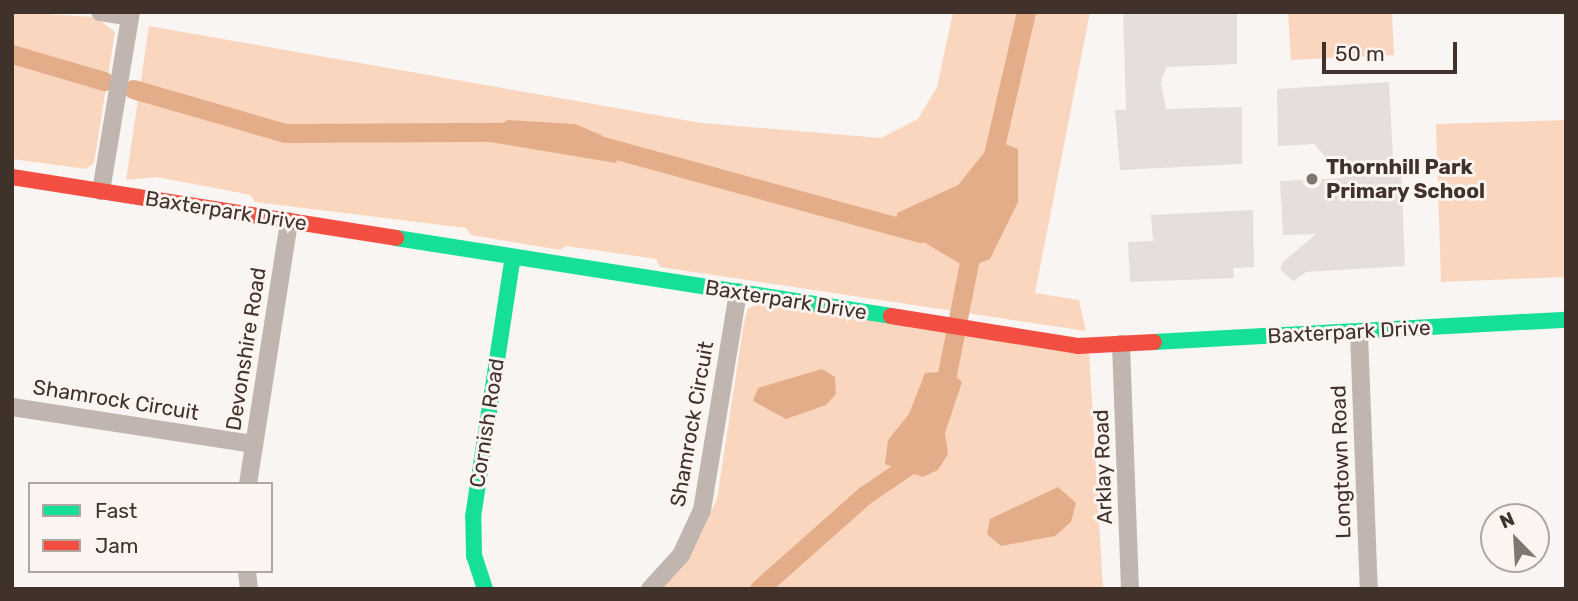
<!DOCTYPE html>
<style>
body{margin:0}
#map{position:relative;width:1578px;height:601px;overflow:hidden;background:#f8f5f3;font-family:Rubik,sans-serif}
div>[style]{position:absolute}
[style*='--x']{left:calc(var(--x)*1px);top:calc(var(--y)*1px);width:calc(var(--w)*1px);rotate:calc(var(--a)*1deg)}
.green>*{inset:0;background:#fbd6bf}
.water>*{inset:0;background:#e4ad8a}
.canal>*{height:19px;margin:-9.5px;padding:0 9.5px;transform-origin:9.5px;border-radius:9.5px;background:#e4ad8a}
.building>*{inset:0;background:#e6deda}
.street>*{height:18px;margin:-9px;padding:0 9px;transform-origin:9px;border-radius:9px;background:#c1b6af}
.fast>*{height:16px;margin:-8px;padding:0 8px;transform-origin:8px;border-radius:8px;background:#16e098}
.jam>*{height:16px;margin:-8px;padding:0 8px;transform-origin:8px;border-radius:8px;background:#f24e42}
.dots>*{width:19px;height:19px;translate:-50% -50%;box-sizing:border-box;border:4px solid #fbf4f0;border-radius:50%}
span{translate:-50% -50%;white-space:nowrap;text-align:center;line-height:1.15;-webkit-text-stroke:6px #fbf4f0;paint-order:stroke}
.poi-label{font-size:21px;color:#40322a;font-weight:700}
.left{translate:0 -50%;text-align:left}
.street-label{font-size:21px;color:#40322a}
.frame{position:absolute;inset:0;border:14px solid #40322a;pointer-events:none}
.legend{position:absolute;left:28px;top:482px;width:245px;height:91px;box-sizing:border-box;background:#fbf4f0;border:2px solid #b0a6a1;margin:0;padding:9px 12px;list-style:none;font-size:21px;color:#40322a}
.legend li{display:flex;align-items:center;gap:14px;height:35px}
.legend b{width:35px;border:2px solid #b0a6a1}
.north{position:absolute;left:1480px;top:503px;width:70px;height:70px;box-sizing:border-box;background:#fbf4f0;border:2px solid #b0a6a1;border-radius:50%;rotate:336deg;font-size:19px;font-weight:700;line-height:28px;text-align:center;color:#40322a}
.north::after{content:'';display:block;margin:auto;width:24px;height:32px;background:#807670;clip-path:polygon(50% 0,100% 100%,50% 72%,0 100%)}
.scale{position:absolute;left:1322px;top:42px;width:135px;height:32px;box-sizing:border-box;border:4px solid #40322a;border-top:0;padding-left:9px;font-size:21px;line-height:24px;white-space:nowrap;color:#40322a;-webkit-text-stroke:5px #fbf4f0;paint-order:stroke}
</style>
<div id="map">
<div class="green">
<div style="clip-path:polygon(12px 12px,95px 17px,115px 32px,94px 163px,86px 169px,12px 159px)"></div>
<div style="clip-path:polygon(953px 12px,1090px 12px,1035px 293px,1079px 300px,1086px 331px,660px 267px,656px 259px,566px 246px,560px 250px,471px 235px,466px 228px,255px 202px,251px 195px,157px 177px,126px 180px,149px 26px,702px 123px,881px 138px,918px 119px,937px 87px)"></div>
<div style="clip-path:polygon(1288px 12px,1392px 12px,1394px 55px,1291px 60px)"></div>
<div style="clip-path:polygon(1566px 120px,1566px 277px,1441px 282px,1436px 124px)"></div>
<div style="clip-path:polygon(763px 303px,1089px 350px,1103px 589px,660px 589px,688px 560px,717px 499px,744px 322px,748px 308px)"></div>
</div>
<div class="water">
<div style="clip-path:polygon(508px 120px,575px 124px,601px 135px,620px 150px,616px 163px,490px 142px,488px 132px)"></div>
<div style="clip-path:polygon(1005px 144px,1018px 149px,1018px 202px,990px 259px,967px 268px,897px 226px,897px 213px,958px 185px,984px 153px)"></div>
<div style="clip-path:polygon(822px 369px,835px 377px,836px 394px,826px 405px,786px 419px,753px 401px,758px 388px)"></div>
<div style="clip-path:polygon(950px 371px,962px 382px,945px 433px,948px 454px,938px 470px,923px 477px,885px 464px,888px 440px,909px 414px,925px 373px)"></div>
<div style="clip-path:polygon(1058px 487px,1076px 503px,1071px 522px,1055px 536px,1001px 546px,987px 534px,990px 519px)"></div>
</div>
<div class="canal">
<div style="--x:12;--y:54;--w:96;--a:16.4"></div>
<div style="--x:133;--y:89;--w:158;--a:16.1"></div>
<div style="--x:285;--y:133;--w:229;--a:-0.3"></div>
<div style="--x:595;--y:144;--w:337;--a:15.3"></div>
<div style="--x:989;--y:172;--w:164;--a:-77"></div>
<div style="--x:943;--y:394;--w:155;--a:-78.8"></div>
<div style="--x:759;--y:589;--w:142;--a:-41.6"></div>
<div style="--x:865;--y:495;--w:57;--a:-34.2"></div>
<div style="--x:912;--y:463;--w:14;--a:-65"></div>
</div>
<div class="building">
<div style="clip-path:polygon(1123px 12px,1237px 12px,1237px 64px,1166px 67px,1161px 83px,1166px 109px,1242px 107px,1242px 164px,1120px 170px,1115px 110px,1126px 110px)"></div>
<div style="clip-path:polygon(1389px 82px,1393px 159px,1401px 161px,1405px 266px,1306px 272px,1293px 281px,1280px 269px,1283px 262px,1316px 234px,1283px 235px,1280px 181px,1344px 178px,1314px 144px,1278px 146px,1277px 89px)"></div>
<div style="clip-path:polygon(1253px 210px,1254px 267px,1233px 268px,1234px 278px,1130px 282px,1128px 242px,1153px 241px,1151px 215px)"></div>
</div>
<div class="street">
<div style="--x:100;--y:12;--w:30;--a:9"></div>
<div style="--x:101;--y:191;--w:181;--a:-80.5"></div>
<div style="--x:1359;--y:334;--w:255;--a:87.8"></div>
<div style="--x:1121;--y:344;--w:245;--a:87.9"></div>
<div style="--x:12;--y:407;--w:245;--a:8.7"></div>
<div style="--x:248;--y:484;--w:266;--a:-81.1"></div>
<div style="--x:247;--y:571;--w:18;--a:84"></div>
<div style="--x:650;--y:589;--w:46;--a:-47.6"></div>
<div style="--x:681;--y:555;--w:50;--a:-65"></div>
<div style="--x:702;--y:510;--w:221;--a:-80.6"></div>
</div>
<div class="fast">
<div style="--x:396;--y:238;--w:501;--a:8.95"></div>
<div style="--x:1154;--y:342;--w:413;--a:-3.1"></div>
<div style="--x:485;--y:589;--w:35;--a:-108"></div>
<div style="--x:474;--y:556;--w:39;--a:-91"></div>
<div style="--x:473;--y:517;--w:263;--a:-81.3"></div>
</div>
<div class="jam">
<div style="--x:12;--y:177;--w:389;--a:9"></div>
<div style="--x:891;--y:316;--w:189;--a:9.1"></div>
<div style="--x:1078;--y:346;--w:76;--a:-3"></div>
</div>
<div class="dots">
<div style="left:1312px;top:179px;background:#807670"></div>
</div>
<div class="poi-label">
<span class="left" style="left:1326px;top:179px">Thornhill Park<br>Primary School</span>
</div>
<div class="street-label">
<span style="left:226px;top:211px;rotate:9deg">Baxterpark Drive</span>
<span style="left:786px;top:300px;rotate:9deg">Baxterpark Drive</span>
<span style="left:1349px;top:332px;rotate:-3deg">Baxterpark Drive</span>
<span style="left:246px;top:349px;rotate:-81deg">Devonshire Road</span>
<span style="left:116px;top:400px;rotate:9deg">Shamrock Circuit</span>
<span style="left:487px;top:423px;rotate:-81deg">Cornish Road</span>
<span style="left:692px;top:424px;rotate:-80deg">Shamrock Circuit</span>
<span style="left:1341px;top:462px;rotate:-92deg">Longtown Road</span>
<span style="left:1103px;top:467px;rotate:-92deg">Arklay Road</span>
</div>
<div class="frame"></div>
<ul class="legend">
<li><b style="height:9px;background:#16e098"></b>Fast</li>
<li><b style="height:9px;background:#f24e42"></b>Jam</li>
</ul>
<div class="north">N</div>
<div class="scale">50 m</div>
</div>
